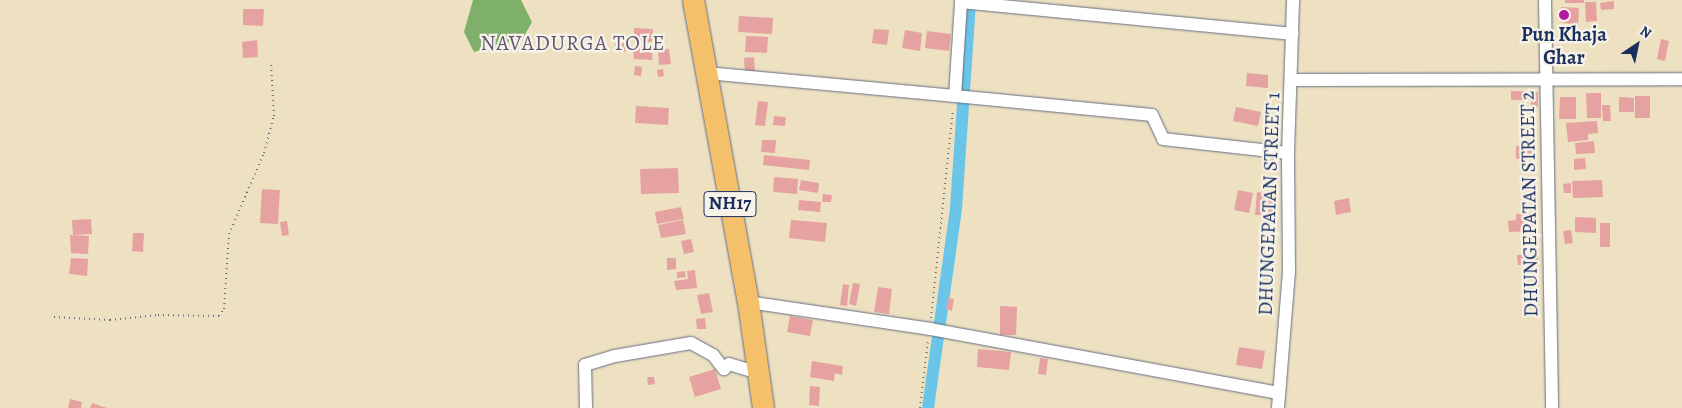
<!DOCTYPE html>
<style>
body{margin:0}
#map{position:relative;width:1682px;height:408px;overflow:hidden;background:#eee1c2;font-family:Alegreya,serif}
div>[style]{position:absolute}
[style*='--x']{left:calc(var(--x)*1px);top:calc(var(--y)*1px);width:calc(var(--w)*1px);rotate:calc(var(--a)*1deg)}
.forest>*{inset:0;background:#7eb06a}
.canal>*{height:12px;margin:-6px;padding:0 6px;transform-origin:6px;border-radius:6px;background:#6ac5e8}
.building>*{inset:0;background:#e6a2a0}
.path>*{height:2px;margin-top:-1px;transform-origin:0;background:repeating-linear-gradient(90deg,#656d81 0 1px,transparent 0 5px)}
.roads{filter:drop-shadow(0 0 1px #656d81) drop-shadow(0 0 1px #656d81)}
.minor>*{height:12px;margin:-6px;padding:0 6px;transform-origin:6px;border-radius:6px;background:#fff}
.trunk>*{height:21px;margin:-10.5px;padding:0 10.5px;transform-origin:10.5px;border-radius:10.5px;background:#f4c16a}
.dots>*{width:14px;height:14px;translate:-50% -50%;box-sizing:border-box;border:2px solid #f7f3e8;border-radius:50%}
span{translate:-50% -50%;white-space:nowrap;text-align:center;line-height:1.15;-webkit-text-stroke:4.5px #f7f3e8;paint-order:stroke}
.shield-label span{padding:1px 4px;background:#f7f3e8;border:1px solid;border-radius:4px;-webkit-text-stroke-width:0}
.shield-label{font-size:19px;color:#1b2f5e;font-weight:700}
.poi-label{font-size:20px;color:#1b2f5e;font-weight:700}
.street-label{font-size:20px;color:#1b2f5e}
.neighbourhood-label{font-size:21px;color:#625775;letter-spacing:1px}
.north{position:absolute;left:1612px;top:20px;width:50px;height:50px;-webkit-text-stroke:4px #f7f3e8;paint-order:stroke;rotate:34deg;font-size:14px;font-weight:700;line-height:20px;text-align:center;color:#1b2f5e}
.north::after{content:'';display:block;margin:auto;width:18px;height:22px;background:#1b2f5e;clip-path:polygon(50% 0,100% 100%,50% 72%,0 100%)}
</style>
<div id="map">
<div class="forest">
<div style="clip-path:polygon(473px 0,521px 0,532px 22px,523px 38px,474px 52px,464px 32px)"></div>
</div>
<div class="canal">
<div style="--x:928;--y:408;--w:202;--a:-82"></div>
<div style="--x:956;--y:208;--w:208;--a:-86.1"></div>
</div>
<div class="building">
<div style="clip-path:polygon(1565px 0,1584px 0,1584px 3px,1565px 3px)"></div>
<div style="clip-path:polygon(1614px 1px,1614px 9px,1601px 10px,1600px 3px)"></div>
<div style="clip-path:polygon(1585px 2px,1596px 2px,1597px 21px,1586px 22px)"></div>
<div style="clip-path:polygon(1561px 7px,1579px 8px,1578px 26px,1561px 22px)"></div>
<div style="clip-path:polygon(243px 9px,264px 9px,263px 26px,243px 25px)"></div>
<div style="clip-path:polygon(739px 16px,773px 18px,772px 34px,738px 32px)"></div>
<div style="clip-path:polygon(634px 28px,653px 29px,652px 42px,634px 42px)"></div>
<div style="clip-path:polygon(874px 29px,889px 30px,887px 45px,872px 43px)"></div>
<div style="clip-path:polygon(905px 30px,922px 33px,920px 51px,902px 48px)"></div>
<div style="clip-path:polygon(927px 31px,951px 34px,949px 51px,925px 48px)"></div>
<div style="clip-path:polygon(746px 36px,768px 37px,767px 53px,745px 52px)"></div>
<div style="clip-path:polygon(1661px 39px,1669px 41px,1665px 61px,1657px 59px)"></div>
<div style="clip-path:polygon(257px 40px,258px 57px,243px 58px,242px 42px)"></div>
<div style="clip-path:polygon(615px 43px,625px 43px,625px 52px,615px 52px)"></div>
<div style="clip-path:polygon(633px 47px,653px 48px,652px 60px,634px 59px)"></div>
<div style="clip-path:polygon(669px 49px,671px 64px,659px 65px,658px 50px)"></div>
<div style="clip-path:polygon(754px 57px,755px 73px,745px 74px,744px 58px)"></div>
<div style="clip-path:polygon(635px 66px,642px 67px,641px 76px,634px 75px)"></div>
<div style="clip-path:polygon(663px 69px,664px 76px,658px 77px,657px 70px)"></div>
<div style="clip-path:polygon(1247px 73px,1268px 75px,1268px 88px,1246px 86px)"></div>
<div style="clip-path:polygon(1511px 91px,1538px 92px,1538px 107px,1531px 106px,1531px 100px,1511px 100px)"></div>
<div style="clip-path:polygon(1586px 93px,1601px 93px,1601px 118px,1587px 118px)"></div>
<div style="clip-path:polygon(1635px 96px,1650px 96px,1650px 118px,1635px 118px)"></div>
<div style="clip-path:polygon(1560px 97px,1576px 97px,1576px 119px,1559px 119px)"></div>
<div style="clip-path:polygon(1619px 97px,1634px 98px,1634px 112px,1619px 112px)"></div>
<div style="clip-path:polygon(758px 101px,768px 102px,765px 126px,755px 125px)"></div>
<div style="clip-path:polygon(1602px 105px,1610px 105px,1611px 121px,1603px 121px)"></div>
<div style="clip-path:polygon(636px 106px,669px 108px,668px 125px,635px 123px)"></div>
<div style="clip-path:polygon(1236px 107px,1261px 112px,1258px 126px,1233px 121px)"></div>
<div style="clip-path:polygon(774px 116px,786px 117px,785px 126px,773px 125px)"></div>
<div style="clip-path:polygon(1597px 121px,1598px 133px,1588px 134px,1588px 140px,1568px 142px,1566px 123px)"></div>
<div style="clip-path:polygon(762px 140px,776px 140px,775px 153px,761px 152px)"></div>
<div style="clip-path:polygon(1594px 141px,1595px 153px,1576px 154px,1575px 143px)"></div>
<div style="clip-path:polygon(1534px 145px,1535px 158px,1516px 159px,1516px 146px)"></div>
<div style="clip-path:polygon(764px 155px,810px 160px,809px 170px,763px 165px)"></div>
<div style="clip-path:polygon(1585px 158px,1586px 169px,1574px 170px,1574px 159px)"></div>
<div style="clip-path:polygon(678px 168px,679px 193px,641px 194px,640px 169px)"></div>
<div style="clip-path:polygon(774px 177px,798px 179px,797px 194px,773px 192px)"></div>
<div style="clip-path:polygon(801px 180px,819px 183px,818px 193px,799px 190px)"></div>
<div style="clip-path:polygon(1602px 180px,1603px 197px,1573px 198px,1572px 181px)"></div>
<div style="clip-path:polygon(1571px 183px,1571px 193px,1564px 193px,1563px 184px)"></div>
<div style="clip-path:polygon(262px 189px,280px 190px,278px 224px,260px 223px)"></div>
<div style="clip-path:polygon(1238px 190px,1253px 193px,1249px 213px,1234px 210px)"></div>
<div style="clip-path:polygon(1257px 192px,1277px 194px,1276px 216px,1255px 215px)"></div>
<div style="clip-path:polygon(823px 194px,832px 195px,831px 202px,822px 202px)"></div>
<div style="clip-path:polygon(1349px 198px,1351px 212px,1336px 215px,1334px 201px)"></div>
<div style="clip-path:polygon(799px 200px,821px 202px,820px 212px,798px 210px)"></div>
<div style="clip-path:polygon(681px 207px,684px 219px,657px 224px,655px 212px)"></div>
<div style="clip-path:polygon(1535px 213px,1536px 231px,1509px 232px,1508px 221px,1516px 220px,1516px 214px)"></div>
<div style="clip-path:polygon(1575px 217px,1596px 218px,1596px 233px,1575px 232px)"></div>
<div style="clip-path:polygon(91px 219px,92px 234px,73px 235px,72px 220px)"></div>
<div style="clip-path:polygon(683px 220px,686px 234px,661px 238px,658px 225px)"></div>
<div style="clip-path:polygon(791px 220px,827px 223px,825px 242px,789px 238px)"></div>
<div style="clip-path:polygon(287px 221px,289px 235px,282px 236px,280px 222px)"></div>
<div style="clip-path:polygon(1600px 223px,1610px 223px,1610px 247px,1600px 247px)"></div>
<div style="clip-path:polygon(1571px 230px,1573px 243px,1565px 244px,1563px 231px)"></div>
<div style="clip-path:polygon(133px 233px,144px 233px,143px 252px,132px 251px)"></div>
<div style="clip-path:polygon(70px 235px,89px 236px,88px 254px,71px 253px)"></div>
<div style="clip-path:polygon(691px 239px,694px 252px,684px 254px,681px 241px)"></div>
<div style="clip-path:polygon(1517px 255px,1538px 255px,1538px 265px,1518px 265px)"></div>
<div style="clip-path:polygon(71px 258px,88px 259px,87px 276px,69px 274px)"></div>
<div style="clip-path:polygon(667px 258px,676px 258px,676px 269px,667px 270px)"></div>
<div style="clip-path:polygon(695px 270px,697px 288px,676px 290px,674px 281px,688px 279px,687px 271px)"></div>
<div style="clip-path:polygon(685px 271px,686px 277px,677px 278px,677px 272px)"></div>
<div style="clip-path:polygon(853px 283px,860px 284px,856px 306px,849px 304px)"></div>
<div style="clip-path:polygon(843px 284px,849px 285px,847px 306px,840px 305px)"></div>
<div style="clip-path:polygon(878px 287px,892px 289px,889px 314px,874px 312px)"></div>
<div style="clip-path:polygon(709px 293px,713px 312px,701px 314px,697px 295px)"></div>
<div style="clip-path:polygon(948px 298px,954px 299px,952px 311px,946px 309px)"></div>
<div style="clip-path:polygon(1000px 306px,1017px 307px,1016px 335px,1000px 335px)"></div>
<div style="clip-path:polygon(790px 316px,813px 320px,810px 336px,787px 332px)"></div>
<div style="clip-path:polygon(705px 318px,706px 329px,697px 329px,696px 319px)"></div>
<div style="clip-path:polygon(1239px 347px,1265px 351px,1262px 369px,1236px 365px)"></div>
<div style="clip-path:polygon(978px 349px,1011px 352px,1009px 370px,977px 367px)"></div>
<div style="clip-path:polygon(1040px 358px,1048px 359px,1046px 375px,1038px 374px)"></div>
<div style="clip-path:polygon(812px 361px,843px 366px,842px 375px,835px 373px,834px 381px,810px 377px)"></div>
<div style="clip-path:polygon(715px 369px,721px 389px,695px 397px,689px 377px)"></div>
<div style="clip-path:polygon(647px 377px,654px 377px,655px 384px,648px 385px)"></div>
<div style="clip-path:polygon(810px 386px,820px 387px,819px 406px,809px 405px)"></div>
<div style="clip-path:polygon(70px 399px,82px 402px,81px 408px,68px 408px)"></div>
<div style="clip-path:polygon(92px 403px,107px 408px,90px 408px)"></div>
</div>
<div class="path">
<div style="--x:54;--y:317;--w:56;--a:3.1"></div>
<div style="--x:110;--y:320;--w:48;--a:-5.9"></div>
<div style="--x:158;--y:315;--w:61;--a:0.9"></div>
<div style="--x:219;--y:316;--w:9;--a:-54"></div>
<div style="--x:224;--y:309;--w:75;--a:-86.2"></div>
<div style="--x:229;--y:234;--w:88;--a:-66.6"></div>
<div style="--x:264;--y:153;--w:38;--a:-75"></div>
<div style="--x:274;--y:116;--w:53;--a:-93.2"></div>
<div style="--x:931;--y:318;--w:210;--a:-84"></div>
<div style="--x:920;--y:408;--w:68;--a:-83.3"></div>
</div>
<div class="roads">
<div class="minor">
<div style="--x:1545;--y:0;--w:408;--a:89"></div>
<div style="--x:707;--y:73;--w:249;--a:5.3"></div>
<div style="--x:955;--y:96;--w:94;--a:-86.3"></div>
<div style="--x:961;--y:2;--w:333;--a:5.5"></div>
<div style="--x:1291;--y:80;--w:391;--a:-0.1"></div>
<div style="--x:955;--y:96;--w:198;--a:5.5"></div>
<div style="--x:1152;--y:115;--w:26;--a:65"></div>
<div style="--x:1163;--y:139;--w:126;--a:6.4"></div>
<div style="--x:748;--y:302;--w:184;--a:8.4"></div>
<div style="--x:930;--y:329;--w:354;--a:10.4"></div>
<div style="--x:586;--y:408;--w:43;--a:-91.3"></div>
<div style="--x:585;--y:365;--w:31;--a:-17"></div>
<div style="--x:615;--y:356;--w:77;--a:-9.7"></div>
<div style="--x:691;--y:343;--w:25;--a:29"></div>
<div style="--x:713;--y:355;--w:18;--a:52"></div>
<div style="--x:724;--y:369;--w:7;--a:-45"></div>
<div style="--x:729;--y:364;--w:30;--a:17"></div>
<div style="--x:1278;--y:408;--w:137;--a:-85.4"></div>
<div style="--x:1289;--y:271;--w:118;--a:-90.5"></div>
<div style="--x:1288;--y:153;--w:153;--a:-88.1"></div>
</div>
<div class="trunk">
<div style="--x:693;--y:0;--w:307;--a:79.7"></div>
<div style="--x:748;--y:302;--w:107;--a:81.9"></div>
</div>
</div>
<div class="dots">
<div style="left:1564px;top:15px;background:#b5179e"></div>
</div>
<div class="shield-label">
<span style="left:730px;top:204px">NH17</span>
</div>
<div class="poi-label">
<span style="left:1564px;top:46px">Pun Khaja<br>Ghar</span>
</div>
<div class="street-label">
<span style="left:1269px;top:204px;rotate:-88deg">DHUNGEPATAN STREET 1</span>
<span style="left:1529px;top:204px;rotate:-91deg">DHUNGEPATAN STREET 2</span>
</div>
<div class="neighbourhood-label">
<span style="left:573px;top:43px">NAVADURGA TOLE</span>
</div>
<div class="north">N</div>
</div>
